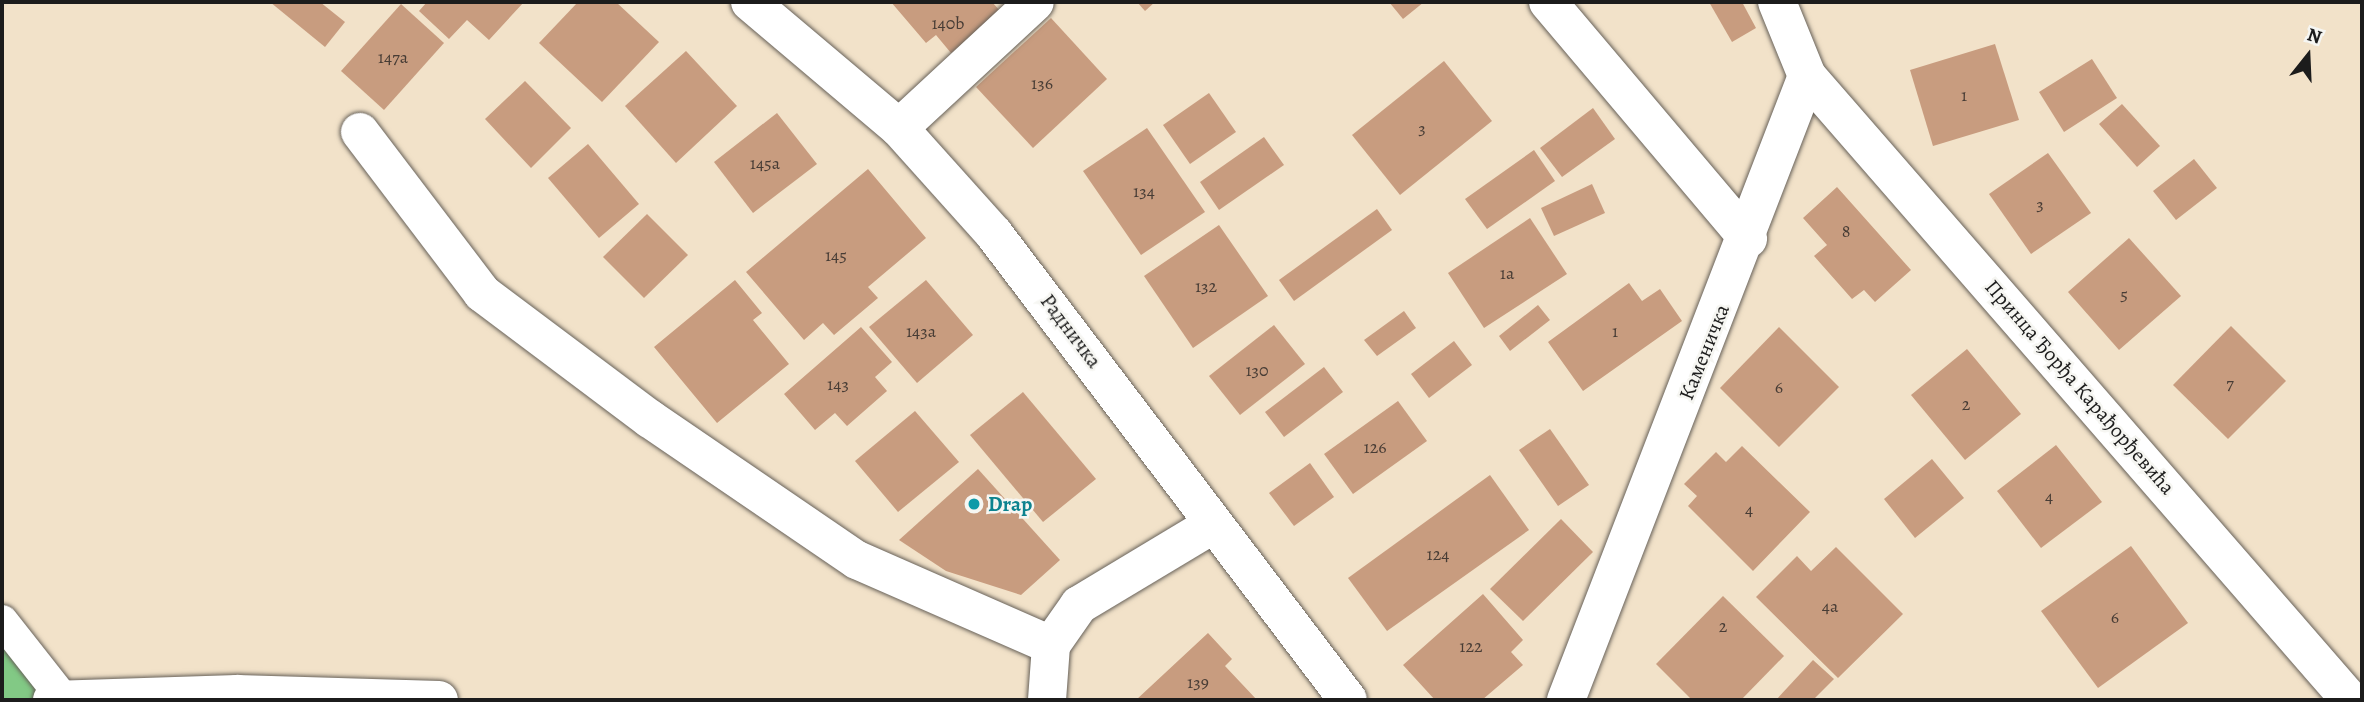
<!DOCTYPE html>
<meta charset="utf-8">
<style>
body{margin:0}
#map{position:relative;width:2364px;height:702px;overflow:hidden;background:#f2e2c9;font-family:Alegreya,serif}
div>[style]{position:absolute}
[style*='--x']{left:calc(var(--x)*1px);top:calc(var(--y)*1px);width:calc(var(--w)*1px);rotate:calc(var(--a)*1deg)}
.green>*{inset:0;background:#82c985}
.building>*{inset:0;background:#c89c7f}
.roads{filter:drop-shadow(0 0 2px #676159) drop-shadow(0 0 2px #676159)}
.service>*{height:32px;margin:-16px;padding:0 16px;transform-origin:16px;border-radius:16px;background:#fff}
.minor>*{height:38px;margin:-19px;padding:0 19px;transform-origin:19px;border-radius:19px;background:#fff}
.tertiary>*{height:38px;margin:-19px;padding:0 19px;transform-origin:19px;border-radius:19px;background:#fff}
.dots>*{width:19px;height:19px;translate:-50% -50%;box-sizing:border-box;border:4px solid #f6f6f2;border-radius:50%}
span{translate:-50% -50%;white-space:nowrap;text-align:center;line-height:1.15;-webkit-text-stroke:5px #f6f6f2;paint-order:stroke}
.number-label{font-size:18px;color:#473c35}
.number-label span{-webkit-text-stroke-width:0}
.street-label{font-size:21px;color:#1c1c1c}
.culture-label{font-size:21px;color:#0d838f;font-weight:700}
.left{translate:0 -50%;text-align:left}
.frame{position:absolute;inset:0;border:4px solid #1c1c1c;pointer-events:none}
.north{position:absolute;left:2273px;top:21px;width:70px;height:70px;-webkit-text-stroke:5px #f6f6f2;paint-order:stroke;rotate:18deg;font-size:19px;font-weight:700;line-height:28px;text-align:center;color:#1c1c1c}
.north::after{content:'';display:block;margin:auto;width:24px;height:32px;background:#1c1c1c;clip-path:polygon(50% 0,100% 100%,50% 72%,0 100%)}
</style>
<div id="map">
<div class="green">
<div style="clip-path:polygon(2px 601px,25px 632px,52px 700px,2px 700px)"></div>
</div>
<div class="building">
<div style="clip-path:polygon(270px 2px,320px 2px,345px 22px,325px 47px)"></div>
<div style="clip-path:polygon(427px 2px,524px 2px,489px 40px,467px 20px,449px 39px,419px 11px)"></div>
<div style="clip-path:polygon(578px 2px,616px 2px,659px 42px,602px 102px,539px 43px)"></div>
<div style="clip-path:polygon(891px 2px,992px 2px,1001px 12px,951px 53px,936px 35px,926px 43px)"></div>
<div style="clip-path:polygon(1137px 2px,1155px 2px,1145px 11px)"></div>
<div style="clip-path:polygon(1389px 2px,1424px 2px,1403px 19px)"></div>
<div style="clip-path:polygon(1709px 2px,1742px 2px,1756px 28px,1732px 42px)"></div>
<div style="clip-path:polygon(401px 4px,444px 43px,384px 110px,341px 71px)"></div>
<div style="clip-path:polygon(1051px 18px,1107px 79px,1033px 148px,976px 87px)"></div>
<div style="clip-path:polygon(1995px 44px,2019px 120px,1933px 146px,1910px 70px)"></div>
<div style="clip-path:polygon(686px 51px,737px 106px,676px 163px,625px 106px)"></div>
<div style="clip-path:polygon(2092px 59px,2117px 98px,2064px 132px,2039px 92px)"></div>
<div style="clip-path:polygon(1444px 61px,1492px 121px,1400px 195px,1352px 135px)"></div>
<div style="clip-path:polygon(525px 81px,571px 128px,531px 168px,485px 119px)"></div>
<div style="clip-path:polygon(1209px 93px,1236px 132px,1190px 164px,1163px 125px)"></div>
<div style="clip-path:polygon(2122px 104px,2160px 146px,2137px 167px,2099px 124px)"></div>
<div style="clip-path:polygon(1593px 108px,1615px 139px,1562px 177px,1540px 148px)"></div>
<div style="clip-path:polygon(777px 113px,817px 164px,753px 213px,714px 162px)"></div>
<div style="clip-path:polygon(1147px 128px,1205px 212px,1141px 255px,1083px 171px)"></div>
<div style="clip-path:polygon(1264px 137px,1284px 165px,1219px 210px,1200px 182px)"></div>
<div style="clip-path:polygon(588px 144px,639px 204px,599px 238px,548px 178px)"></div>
<div style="clip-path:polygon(1534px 150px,1555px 181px,1487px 229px,1465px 199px)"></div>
<div style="clip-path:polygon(2048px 153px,2091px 213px,2031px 254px,1989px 194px)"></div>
<div style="clip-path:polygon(2194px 159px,2217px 188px,2176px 220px,2153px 191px)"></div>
<div style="clip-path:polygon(868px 169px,926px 238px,868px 287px,878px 298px,834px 335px,823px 323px,804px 340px,746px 272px)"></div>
<div style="clip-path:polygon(1592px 184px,1605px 213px,1554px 236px,1541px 208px)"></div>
<div style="clip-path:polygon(1837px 187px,1911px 270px,1875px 302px,1864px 290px,1852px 299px,1814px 256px,1827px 245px,1803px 218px)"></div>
<div style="clip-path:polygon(1377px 209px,1392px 230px,1294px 301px,1279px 280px)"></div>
<div style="clip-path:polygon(647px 214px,688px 255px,644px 298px,603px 257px)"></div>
<div style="clip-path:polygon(1530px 218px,1567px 274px,1484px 328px,1448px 273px)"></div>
<div style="clip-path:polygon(1219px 225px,1268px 296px,1193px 348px,1144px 276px)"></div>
<div style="clip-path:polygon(2129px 238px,2181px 296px,2119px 350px,2068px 292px)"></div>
<div style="clip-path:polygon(735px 280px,762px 313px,753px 320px,789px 364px,717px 423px,654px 347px)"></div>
<div style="clip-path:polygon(926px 280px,973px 335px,917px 383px,869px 327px)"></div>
<div style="clip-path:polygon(1629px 283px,1642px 301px,1660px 289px,1682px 321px,1583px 391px,1548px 342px)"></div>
<div style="clip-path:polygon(1538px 305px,1550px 320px,1510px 351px,1499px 336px)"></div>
<div style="clip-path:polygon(1404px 311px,1416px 328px,1377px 356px,1364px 340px)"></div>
<div style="clip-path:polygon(1274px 325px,1305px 364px,1240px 415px,1209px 376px)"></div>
<div style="clip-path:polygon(2231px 326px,2286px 381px,2228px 439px,2173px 385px)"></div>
<div style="clip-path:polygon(861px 327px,892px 362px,875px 377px,887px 391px,847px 426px,835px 413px,815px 430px,784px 394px)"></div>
<div style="clip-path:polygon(1779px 327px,1839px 387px,1779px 447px,1720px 388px)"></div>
<div style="clip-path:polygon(1454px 341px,1472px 365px,1429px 398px,1411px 374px)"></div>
<div style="clip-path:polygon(1967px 349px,2021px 414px,1965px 460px,1911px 395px)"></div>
<div style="clip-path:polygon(1324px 367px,1343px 392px,1284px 437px,1265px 412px)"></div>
<div style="clip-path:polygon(1023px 392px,1096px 479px,1043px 522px,970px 435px)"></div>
<div style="clip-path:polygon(1398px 401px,1427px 441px,1353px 494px,1324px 454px)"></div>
<div style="clip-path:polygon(915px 411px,959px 462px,898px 512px,855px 461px)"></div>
<div style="clip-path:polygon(1550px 429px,1589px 485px,1558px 506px,1519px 450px)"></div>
<div style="clip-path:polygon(2056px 445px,2102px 502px,2041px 548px,1997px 491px)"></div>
<div style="clip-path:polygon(1742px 446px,1810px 512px,1753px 571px,1688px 506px,1697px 496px,1684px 484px,1716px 452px,1726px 462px)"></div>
<div style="clip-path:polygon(1932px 459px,1964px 498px,1915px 538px,1884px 499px)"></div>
<div style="clip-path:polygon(1310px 463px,1334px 497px,1294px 526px,1269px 493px)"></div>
<div style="clip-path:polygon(978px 469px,1060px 560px,1021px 595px,946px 571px,899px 540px)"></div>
<div style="clip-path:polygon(1490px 475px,1529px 530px,1387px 631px,1348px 578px)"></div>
<div style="clip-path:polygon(1561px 519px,1593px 552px,1523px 621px,1490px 589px)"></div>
<div style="clip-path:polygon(2131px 546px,2188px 623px,2098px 688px,2041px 611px)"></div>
<div style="clip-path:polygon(1836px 547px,1903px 614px,1838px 678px,1756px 597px,1797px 556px,1811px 571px)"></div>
<div style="clip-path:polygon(1483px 594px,1523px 640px,1511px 652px,1523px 665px,1482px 700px,1435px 700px,1403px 665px)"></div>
<div style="clip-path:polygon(1723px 596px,1784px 656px,1741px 700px,1692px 700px,1656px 664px)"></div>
<div style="clip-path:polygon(1208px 633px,1232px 659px,1225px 666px,1257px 700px,1136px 700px)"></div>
<div style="clip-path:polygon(1813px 660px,1834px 679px,1813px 700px,1776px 700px)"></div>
</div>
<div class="roads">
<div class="service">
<div style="--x:2;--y:621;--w:95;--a:51.8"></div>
</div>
<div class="minor">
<div style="--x:1548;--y:2;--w:310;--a:49.8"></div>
<div style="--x:1777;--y:2;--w:80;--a:67.9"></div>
<div style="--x:1807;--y:76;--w:827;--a:48.97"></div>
<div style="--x:899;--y:128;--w:185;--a:-42.8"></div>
<div style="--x:360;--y:132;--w:202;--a:52.8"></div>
<div style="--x:482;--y:293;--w:210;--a:36.9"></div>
<div style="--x:650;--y:419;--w:250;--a:34.3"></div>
<div style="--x:857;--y:560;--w:212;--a:23.7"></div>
<div style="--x:52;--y:700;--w:185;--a:-1.9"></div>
<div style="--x:237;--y:694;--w:202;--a:1.7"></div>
<div style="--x:1047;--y:700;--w:55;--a:-85.8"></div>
<div style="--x:1051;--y:645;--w:49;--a:-55"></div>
<div style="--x:1079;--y:605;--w:157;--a:-31"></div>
<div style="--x:1566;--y:700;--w:669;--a:-68.88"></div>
</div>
<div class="tertiary">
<div style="--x:750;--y:2;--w:195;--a:40.2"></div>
<div style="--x:899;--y:128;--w:142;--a:48.1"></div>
<div style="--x:994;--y:234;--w:585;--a:52.78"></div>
</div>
</div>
<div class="dots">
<div style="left:974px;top:504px;background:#0f9aa8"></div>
</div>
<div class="number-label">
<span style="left:948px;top:23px">140b</span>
<span style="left:393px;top:57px">147a</span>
<span style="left:1042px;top:83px">136</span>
<span style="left:1964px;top:95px">1</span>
<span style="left:1422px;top:128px">3</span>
<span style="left:765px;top:163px">145a</span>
<span style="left:1144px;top:191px">134</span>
<span style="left:2040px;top:204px">3</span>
<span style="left:1846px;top:231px">8</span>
<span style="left:836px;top:255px">145</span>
<span style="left:1507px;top:273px">1a</span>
<span style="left:1206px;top:286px">132</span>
<span style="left:2124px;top:294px">5</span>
<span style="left:921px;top:331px">143a</span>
<span style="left:1615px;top:331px">1</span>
<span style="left:1257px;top:370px">130</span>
<span style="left:2230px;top:383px">7</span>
<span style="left:838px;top:384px">143</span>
<span style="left:1779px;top:387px">6</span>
<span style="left:1966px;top:404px">2</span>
<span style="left:1375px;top:447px">126</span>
<span style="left:2049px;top:496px">4</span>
<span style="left:1749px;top:509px">4</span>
<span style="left:1438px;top:554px">124</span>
<span style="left:1830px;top:606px">4a</span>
<span style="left:2115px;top:617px">6</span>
<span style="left:1723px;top:626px">2</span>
<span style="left:1471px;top:646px">122</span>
<span style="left:1198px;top:682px">139</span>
</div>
<div class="street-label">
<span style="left:1071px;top:331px;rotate:53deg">Радничка</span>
<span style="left:1704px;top:352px;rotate:-68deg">Каменичка</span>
<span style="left:2080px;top:387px;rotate:49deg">Принца Ђорђа Карађорђевића</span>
</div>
<div class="culture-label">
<span class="left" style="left:988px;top:504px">Drap</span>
</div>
<div class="frame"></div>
<div class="north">N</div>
</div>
